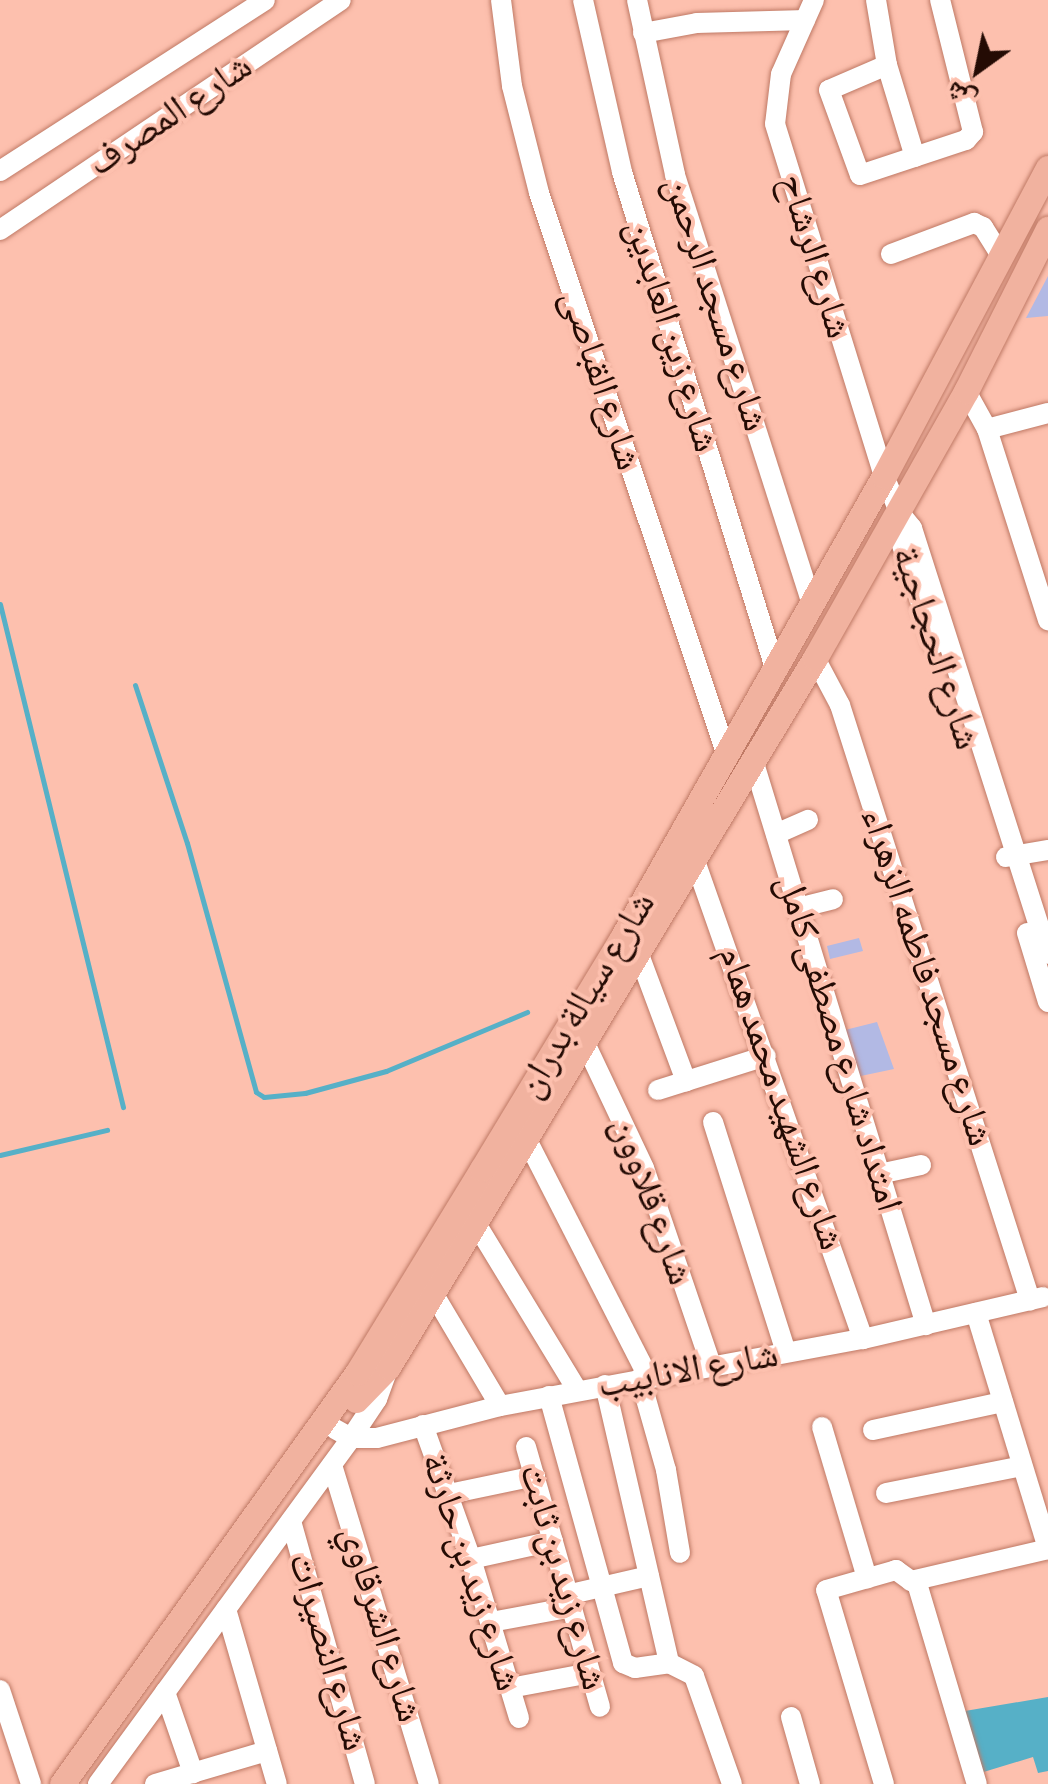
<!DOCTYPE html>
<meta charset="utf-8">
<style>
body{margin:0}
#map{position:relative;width:1048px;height:1784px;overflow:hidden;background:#fdc0ae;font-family:"Sofia Sans Condensed","Noto Naskh Arabic",sans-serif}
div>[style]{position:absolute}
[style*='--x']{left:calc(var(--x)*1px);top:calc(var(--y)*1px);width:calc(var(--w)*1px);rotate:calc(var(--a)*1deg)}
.green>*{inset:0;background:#b2b9e4}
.water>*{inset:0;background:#56b0c7}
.stream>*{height:5px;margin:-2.5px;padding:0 2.5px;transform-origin:2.5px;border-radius:2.5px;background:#56b0c7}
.roads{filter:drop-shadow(0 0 2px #bf7965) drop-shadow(0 0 2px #bf7965)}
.minor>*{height:20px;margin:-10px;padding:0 10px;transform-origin:10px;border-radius:10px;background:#fff}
.major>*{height:25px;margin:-12.5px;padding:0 12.5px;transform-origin:12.5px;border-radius:12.5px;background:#f1b29f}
span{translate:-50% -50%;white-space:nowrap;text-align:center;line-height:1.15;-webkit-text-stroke:8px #fdc0ae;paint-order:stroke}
.street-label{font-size:38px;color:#240b04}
.north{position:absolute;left:928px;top:20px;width:100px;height:100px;-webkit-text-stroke:8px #fdc0ae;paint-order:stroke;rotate:213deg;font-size:28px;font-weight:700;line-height:40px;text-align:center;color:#240b04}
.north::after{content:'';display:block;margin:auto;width:35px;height:45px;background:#240b04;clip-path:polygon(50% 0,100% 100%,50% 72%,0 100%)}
</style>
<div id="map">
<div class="green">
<div style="clip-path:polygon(1048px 276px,1048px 316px,1026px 318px)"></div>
<div style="clip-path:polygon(859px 938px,863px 951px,830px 959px,827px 946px)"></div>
<div style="clip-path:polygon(877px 1022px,894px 1069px,856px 1077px,841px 1031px)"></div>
</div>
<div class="water">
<div style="clip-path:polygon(1048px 1697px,1048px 1771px,1038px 1773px,1033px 1757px,977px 1774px,959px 1712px)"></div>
</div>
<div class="stream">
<div style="--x:0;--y:604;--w:518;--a:76.26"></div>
<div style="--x:135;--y:685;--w:166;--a:71.8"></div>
<div style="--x:187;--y:843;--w:258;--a:74.5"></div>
<div style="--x:256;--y:1092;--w:9;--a:32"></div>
<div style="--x:264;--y:1097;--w:41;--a:-5.6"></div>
<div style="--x:305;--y:1093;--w:84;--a:-15.2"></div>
<div style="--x:386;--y:1071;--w:153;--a:-22.7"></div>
<div style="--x:0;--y:1155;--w:110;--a:-13.2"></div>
</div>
<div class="roads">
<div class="minor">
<div style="--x:501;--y:0;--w:87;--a:82.7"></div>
<div style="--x:512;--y:86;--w:110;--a:75.8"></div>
<div style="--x:539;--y:193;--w:590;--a:71.53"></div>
<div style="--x:583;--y:0;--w:176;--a:77.2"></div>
<div style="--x:622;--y:172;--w:519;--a:72.86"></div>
<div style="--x:637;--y:0;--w:179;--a:77.7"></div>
<div style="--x:675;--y:175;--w:449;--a:72.3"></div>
<div style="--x:814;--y:0;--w:81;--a:114"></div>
<div style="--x:781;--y:74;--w:50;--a:96.8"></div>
<div style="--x:775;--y:124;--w:368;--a:72.8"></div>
<div style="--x:884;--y:476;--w:39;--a:67"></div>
<div style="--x:899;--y:512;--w:21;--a:51"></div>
<div style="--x:912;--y:528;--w:447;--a:72.3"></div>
<div style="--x:876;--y:0;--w:66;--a:80.4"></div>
<div style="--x:887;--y:65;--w:96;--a:73.1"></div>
<div style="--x:643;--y:33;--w:55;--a:-10.5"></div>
<div style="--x:697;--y:23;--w:108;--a:-1.6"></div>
<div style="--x:887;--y:65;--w:63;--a:156.7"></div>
<div style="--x:829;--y:90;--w:90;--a:70"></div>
<div style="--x:860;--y:175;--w:112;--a:-18.3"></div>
<div style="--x:966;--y:140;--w:11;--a:-49"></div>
<div style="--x:973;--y:132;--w:136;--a:-104"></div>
<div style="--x:0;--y:171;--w:315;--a:-32.8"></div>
<div style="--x:0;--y:230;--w:411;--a:-34"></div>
<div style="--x:891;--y:254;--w:89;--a:-20.5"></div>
<div style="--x:974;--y:223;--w:10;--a:24"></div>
<div style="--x:983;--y:227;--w:36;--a:58"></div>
<div style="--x:966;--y:391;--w:43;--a:61.1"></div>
<div style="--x:987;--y:429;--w:201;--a:72.3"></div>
<div style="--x:987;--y:429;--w:63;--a:-14.7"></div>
<div style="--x:899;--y:512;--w:24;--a:90"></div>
<div style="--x:899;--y:536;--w:114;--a:72"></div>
<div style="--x:815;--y:658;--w:53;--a:62"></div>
<div style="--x:840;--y:705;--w:625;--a:72.29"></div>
<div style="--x:753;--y:760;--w:591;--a:72.98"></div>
<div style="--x:776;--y:834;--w:35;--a:-24"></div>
<div style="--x:1006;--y:857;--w:43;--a:-9.5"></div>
<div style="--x:694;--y:858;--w:510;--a:70.64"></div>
<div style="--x:798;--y:908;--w:36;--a:-14"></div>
<div style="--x:1027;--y:933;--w:72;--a:73.1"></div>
<div style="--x:638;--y:952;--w:138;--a:69.6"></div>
<div style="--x:584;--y:1041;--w:140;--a:64.7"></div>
<div style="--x:644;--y:1168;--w:208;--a:71.2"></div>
<div style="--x:658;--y:1090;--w:113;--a:-17.5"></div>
<div style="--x:713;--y:1122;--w:241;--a:72.4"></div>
<div style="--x:526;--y:1138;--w:267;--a:62.9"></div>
<div style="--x:879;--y:1174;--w:43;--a:-12.1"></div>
<div style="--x:475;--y:1222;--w:197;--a:58.7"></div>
<div style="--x:433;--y:1293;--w:131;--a:59.3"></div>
<div style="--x:976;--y:1313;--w:247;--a:73"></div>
<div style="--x:640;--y:1378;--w:96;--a:74.2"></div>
<div style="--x:666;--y:1470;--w:84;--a:80.4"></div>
<div style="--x:605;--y:1385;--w:285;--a:77"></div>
<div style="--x:549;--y:1396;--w:277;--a:74.5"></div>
<div style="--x:623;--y:1663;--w:13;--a:23"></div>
<div style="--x:635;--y:1668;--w:34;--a:-8"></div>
<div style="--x:669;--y:1663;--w:28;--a:27"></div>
<div style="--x:694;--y:1676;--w:114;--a:70.6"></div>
<div style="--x:423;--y:1425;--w:142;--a:70.3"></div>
<div style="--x:471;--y:1559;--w:166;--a:73.2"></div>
<div style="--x:822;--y:1427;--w:158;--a:73.4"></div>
<div style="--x:335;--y:1429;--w:18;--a:29"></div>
<div style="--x:351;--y:1438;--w:26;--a:0"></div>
<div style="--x:377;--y:1438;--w:127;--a:-14.6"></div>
<div style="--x:500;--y:1406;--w:369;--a:-10.5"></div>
<div style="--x:863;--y:1339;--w:185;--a:-13.1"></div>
<div style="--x:873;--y:1430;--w:133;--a:-12.2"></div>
<div style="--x:526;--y:1447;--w:270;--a:74.1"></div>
<div style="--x:332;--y:1465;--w:333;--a:73.1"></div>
<div style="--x:886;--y:1493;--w:139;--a:-11.2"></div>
<div style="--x:449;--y:1494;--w:88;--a:-11.8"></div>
<div style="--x:291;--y:1521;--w:273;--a:74.3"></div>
<div style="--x:471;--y:1559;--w:84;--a:-12.4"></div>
<div style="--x:916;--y:1580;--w:213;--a:73.4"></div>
<div style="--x:571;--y:1594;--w:80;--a:-13"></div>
<div style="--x:226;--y:1609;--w:182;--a:73.8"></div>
<div style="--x:491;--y:1622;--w:82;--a:-10.5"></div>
<div style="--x:510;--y:1688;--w:81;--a:-10.6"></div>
<div style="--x:0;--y:1690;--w:99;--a:71.7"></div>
<div style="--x:165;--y:1692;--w:86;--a:70.9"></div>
<div style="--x:791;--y:1717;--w:70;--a:74.2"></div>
<div style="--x:98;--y:1784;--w:429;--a:-53.8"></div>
<div style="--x:351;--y:1438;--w:47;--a:-56.3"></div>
<div style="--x:377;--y:1399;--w:33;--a:-70"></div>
<div style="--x:155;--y:1784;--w:117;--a:-16.4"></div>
<div style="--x:884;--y:1784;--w:202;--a:-106.6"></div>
<div style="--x:826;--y:1590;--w:73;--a:-15.9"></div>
<div style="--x:896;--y:1570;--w:19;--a:36"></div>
<div style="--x:911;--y:1581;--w:141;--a:-13.1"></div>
</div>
<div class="major">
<div style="--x:356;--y:1400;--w:46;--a:-45.9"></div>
<div style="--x:388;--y:1367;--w:828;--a:-58.94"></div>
<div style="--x:815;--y:658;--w:307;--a:-60.5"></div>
<div style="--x:966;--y:391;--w:182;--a:-63.2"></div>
<div style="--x:62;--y:1784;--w:506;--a:-54.33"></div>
<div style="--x:357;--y:1373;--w:239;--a:-58.5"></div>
<div style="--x:482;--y:1169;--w:270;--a:-58.8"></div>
<div style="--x:622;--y:938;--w:531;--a:-60.44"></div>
<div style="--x:884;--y:476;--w:349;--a:-62"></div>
</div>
</div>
<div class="street-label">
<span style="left:170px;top:115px;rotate:-34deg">شارع المصرف</span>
<span style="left:815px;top:256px;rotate:73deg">شارع الرشاح</span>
<span style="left:716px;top:304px;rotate:72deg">شارع مسجد الرحمن</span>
<span style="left:672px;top:336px;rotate:73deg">شارع زين العابدين</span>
<span style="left:601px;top:380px;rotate:72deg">شارع القباصى</span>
<span style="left:936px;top:648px;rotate:72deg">شارع الحجاجية</span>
<span style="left:927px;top:977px;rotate:72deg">شارع مسجد فاطمه الزهراء</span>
<span style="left:586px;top:995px;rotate:-59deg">شارع سيالة بدران</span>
<span style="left:839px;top:1043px;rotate:73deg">امتداد شارع مصطفى كامل</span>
<span style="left:781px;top:1098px;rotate:71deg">شارع الشهيد محمد همام</span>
<span style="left:652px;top:1201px;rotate:70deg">شارع قلاوون</span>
<span style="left:688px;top:1370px;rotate:-10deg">شارع الانابيب</span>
<span style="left:471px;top:1572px;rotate:72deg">شارع زيد بن حارثة</span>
<span style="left:563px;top:1577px;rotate:74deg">شارع زيد بن ثابت</span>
<span style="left:381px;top:1624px;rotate:73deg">شارع الشرقاوي</span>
<span style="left:328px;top:1652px;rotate:74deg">شارع النصيرات</span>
</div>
<div class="north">ش</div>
</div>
